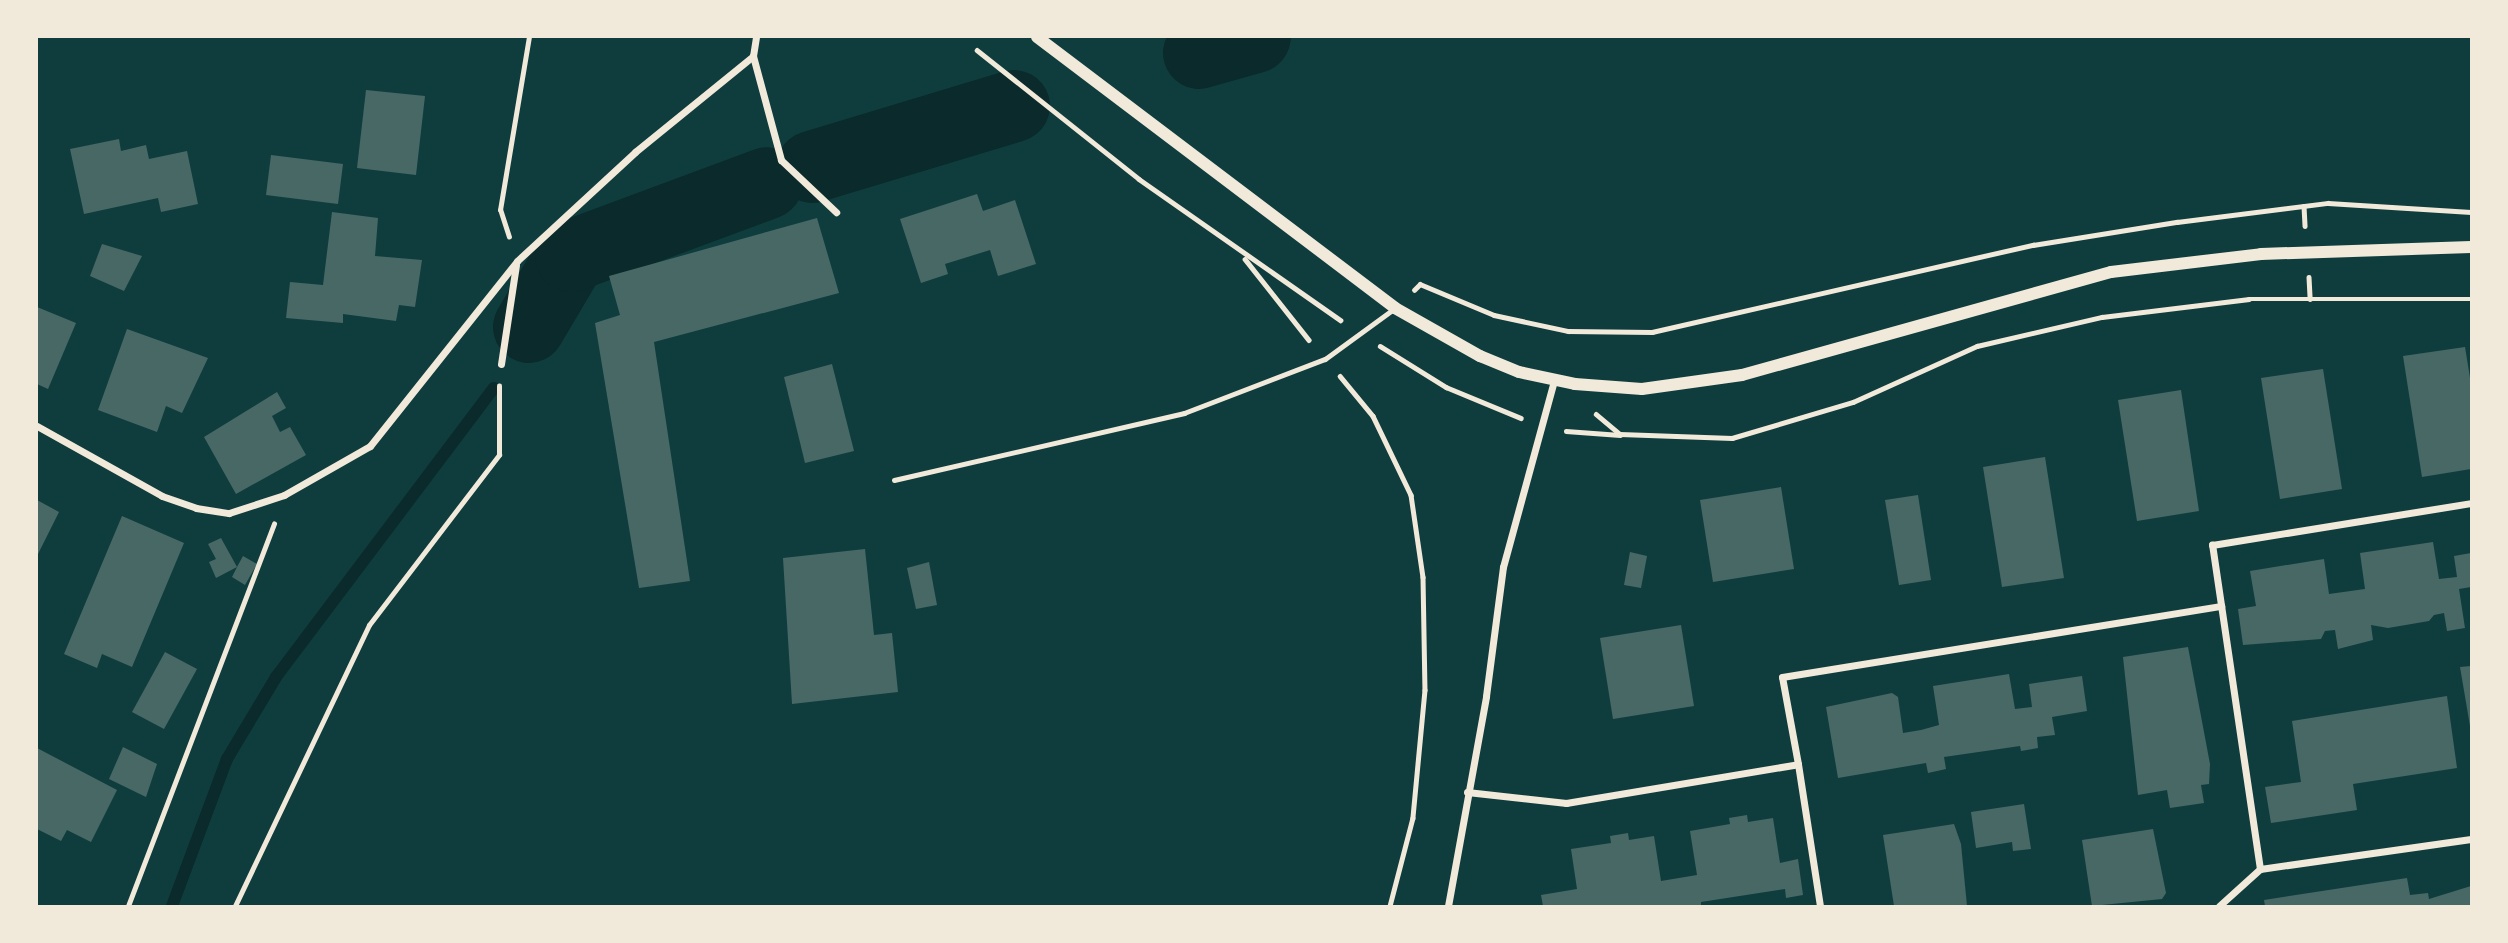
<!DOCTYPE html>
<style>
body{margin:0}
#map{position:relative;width:2508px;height:943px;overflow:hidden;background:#0f3d3e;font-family:Barlow,sans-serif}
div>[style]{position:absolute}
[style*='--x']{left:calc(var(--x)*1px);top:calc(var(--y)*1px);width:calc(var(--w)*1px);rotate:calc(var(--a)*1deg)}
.stream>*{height:12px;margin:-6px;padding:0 6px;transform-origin:6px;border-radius:6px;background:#0a2a2b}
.river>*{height:72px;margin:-36px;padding:0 36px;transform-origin:36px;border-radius:36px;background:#0a2a2b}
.building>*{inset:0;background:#486865}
.path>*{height:4.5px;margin:-2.25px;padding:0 2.25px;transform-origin:2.25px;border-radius:2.25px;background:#f1e9da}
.service>*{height:5px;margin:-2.5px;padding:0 2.5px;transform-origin:2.5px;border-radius:2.5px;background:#f1e9da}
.minor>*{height:7px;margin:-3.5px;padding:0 3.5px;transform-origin:3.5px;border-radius:3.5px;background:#f1e9da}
.tertiary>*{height:12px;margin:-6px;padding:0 6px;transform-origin:6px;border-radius:6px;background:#f1e9da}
span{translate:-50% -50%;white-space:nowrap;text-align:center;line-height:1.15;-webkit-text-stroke:5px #f1e9da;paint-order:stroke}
.frame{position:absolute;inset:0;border:38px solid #f1e9da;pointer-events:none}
</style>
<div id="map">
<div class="stream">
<div style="--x:172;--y:906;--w:157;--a:-69.5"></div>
<div style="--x:227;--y:759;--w:96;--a:-59.1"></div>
<div style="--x:276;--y:677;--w:362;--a:-53"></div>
</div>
<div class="river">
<div style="--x:1199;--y:53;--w:58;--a:-15.9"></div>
<div style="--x:812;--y:167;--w:211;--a:-16.8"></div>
<div style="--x:529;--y:327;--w:82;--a:-59.4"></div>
<div style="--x:571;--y:256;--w:209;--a:-20.4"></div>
</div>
<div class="building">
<div style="clip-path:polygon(366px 90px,425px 96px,416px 175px,357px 168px)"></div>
<div style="clip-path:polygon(119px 139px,121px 151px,146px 145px,149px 159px,187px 151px,198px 204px,161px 212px,158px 198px,84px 214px,70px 149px)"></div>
<div style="clip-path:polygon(271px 155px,343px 164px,338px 204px,266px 195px)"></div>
<div style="clip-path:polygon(977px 194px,983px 211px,1015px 200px,1036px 264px,998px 276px,990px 250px,945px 264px,948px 274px,921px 283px,900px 219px)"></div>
<div style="clip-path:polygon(332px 212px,378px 218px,375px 256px,422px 260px,415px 307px,399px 305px,396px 321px,343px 314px,343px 323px,286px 318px,290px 282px,323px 285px)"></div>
<div style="clip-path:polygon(817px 218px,839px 293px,654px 342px,690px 581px,639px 588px,595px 323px,620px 315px,609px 276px)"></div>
<div style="clip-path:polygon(102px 244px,142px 256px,124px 291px,90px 276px)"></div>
<div style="clip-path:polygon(37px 307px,76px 323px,48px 389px,37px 384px)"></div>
<div style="clip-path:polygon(127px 329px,208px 358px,182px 413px,166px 406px,157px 432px,98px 410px)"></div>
<div style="clip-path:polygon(2465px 347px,2471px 384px,2471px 469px,2422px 477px,2403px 356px)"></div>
<div style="clip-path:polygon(832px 364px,854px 451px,805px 463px,784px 377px)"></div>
<div style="clip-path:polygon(2323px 369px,2342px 489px,2280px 499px,2261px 378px)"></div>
<div style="clip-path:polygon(2181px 390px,2199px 511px,2137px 521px,2118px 400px)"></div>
<div style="clip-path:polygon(277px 392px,286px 408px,272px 416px,280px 432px,290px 427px,306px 455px,236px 494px,204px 437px)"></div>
<div style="clip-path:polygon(2045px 457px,2064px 578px,2002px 587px,1983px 467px)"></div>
<div style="clip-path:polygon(1781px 487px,1794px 569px,1713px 582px,1700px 500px)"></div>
<div style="clip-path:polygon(1918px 495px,1931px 580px,1899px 585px,1885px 500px)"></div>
<div style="clip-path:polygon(37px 500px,59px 512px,37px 556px)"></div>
<div style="clip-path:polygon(122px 516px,184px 543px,132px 667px,102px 654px,97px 668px,64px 654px)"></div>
<div style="clip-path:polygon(221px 538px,237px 567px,243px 556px,257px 564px,245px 585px,232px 577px,237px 567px,216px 578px,209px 562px,216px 559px,208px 544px)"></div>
<div style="clip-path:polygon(2433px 542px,2439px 579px,2457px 577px,2454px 556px,2471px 553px,2471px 587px,2459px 589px,2465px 628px,2447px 631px,2444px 613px,2434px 615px,2429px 621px,2388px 628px,2371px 625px,2373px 640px,2338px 649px,2335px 630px,2325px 631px,2321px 639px,2243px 645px,2238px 609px,2256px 606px,2250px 571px,2324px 559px,2329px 594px,2365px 589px,2360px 553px)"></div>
<div style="clip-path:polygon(865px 549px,874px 635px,892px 633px,898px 692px,792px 704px,783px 558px)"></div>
<div style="clip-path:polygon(1630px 552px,1647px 556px,1641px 588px,1624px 585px)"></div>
<div style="clip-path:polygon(929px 562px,937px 605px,916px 609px,907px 568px)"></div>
<div style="clip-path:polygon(1681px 625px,1694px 706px,1613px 719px,1600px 638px)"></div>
<div style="clip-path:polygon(2188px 647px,2210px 764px,2209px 784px,2201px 785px,2204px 803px,2170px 808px,2167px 790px,2138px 795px,2123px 657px)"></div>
<div style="clip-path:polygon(165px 652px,197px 669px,164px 729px,132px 712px)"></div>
<div style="clip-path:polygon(2471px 666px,2471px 726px,2470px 726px,2460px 667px)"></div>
<div style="clip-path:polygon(2009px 674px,2015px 709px,2032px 707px,2029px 684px,2082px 676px,2087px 711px,2052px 717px,2055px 735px,2037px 737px,2038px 748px,2021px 751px,2020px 746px,1944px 757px,1946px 769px,1928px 773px,1926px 763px,1838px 778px,1826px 707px,1892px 693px,1898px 697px,1903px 733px,1921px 730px,1939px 725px,1933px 686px)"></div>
<div style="clip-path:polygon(2447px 696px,2457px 768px,2353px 784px,2357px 810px,2271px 823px,2265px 787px,2301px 782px,2292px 721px)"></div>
<div style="clip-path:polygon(123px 747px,157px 764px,146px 797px,109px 779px)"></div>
<div style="clip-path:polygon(37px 748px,117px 790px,91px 842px,67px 830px,61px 841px,37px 829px)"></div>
<div style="clip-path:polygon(2024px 804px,2031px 849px,2013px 851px,2012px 842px,1976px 848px,1971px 812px)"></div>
<div style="clip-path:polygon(1747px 815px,1748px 822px,1773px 818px,1780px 863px,1798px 859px,1803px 895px,1786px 898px,1785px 889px,1701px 902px,1701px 906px,1543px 906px,1541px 895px,1577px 889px,1571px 849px,1611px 843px,1610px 836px,1628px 833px,1629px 840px,1654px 836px,1661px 881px,1697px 875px,1690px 831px,1730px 824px,1729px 818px)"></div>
<div style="clip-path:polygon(1954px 824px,1961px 844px,1967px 906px,1894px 906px,1883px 835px)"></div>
<div style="clip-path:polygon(2153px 829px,2166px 893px,2162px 899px,2092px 906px,2082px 840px)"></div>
<div style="clip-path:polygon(2407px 878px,2410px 895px,2428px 893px,2429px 899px,2471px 886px,2471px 906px,2265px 906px,2264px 900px)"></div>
</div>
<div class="path">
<div style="--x:977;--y:50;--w:207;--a:38.5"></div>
<div style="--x:1139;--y:179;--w:246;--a:35"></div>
<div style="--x:2304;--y:206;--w:20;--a:87"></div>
<div style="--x:509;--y:237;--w:28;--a:-108"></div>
<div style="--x:500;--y:210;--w:175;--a:-80.5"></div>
<div style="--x:1245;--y:259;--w:103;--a:51.7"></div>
<div style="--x:2309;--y:277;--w:22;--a:87"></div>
<div style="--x:1414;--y:290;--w:8;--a:-45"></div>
<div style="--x:1420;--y:284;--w:80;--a:22.7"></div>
<div style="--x:1494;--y:315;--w:76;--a:12.2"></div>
<div style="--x:1568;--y:331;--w:84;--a:0.7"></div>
<div style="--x:1652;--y:332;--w:391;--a:-12.9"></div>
<div style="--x:2033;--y:245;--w:146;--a:-9.1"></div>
<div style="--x:2177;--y:222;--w:152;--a:-7.2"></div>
<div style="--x:2328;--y:203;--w:143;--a:3.6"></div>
<div style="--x:1380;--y:346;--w:78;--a:31.8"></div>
<div style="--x:1446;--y:387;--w:81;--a:22.5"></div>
<div style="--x:1340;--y:376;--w:52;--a:50.5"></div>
<div style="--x:1373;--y:416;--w:88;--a:64.3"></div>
<div style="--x:1411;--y:495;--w:83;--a:81.7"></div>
<div style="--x:1423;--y:577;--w:113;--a:89"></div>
<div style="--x:1425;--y:690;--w:129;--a:95.4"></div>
<div style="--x:1413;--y:818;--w:91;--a:104.6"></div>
<div style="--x:1596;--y:414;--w:31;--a:40"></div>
<div style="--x:1620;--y:434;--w:112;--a:2"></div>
<div style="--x:1732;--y:438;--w:126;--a:-16.6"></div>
<div style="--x:1853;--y:402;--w:136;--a:-24.3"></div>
<div style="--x:1977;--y:346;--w:128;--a:-13.1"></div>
<div style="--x:2102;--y:317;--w:148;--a:-7"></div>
<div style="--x:2249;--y:299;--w:222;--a:0"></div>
<div style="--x:1566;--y:431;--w:54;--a:4.2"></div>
<div style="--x:128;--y:906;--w:409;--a:-69.1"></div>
<div style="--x:235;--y:906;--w:311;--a:-64.5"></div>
<div style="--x:369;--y:625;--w:214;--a:-52.6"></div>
<div style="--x:499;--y:455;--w:69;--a:-90"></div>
</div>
<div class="service">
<div style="--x:894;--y:480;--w:298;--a:-13"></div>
<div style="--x:1184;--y:413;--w:151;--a:-21"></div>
<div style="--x:1325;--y:359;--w:87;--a:-36.1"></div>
</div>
<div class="minor">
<div style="--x:753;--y:56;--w:108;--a:74.9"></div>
<div style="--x:781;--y:160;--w:76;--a:43.4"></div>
<div style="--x:501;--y:364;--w:100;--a:-81.4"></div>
<div style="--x:37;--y:426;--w:143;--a:29.2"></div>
<div style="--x:162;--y:496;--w:36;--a:19"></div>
<div style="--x:196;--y:508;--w:33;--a:9"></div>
<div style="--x:229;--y:513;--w:58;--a:-18.1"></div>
<div style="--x:284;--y:495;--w:99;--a:-29.7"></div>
<div style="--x:370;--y:446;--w:236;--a:-51.5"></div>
<div style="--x:517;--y:261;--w:161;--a:-42.7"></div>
<div style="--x:635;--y:152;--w:152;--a:-39.1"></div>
<div style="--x:753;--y:56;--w:19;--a:-81"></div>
<div style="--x:1798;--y:764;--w:144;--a:81.2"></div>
<div style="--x:1467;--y:792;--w:100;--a:6.3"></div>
<div style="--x:1566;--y:803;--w:235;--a:-9.5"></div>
<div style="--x:1798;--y:764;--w:88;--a:-100.4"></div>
<div style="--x:1782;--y:677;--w:445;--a:-9.2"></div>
<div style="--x:2260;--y:869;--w:328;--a:-98.4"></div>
<div style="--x:2212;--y:545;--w:262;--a:-9.2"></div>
<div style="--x:1448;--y:906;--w:213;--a:-79.7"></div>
<div style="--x:1486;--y:696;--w:130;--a:-82.5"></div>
<div style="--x:1503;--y:567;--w:193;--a:-74.7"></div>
<div style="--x:2219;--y:906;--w:55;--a:-42.1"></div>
<div style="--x:2260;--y:869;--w:213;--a:-8.1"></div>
</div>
<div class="tertiary">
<div style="--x:1037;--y:37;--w:449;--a:37.1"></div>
<div style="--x:1395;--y:308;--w:98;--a:29.5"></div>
<div style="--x:1480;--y:356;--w:42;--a:22.3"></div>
<div style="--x:1519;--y:372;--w:57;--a:12.1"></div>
<div style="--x:1575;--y:384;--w:67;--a:4.3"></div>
<div style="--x:1642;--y:389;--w:101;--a:-8"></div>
<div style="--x:1742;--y:375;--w:383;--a:-15.6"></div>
<div style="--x:2111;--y:272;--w:151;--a:-6.8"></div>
<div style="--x:2261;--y:254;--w:210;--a:-1.9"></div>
</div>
<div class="frame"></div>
</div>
